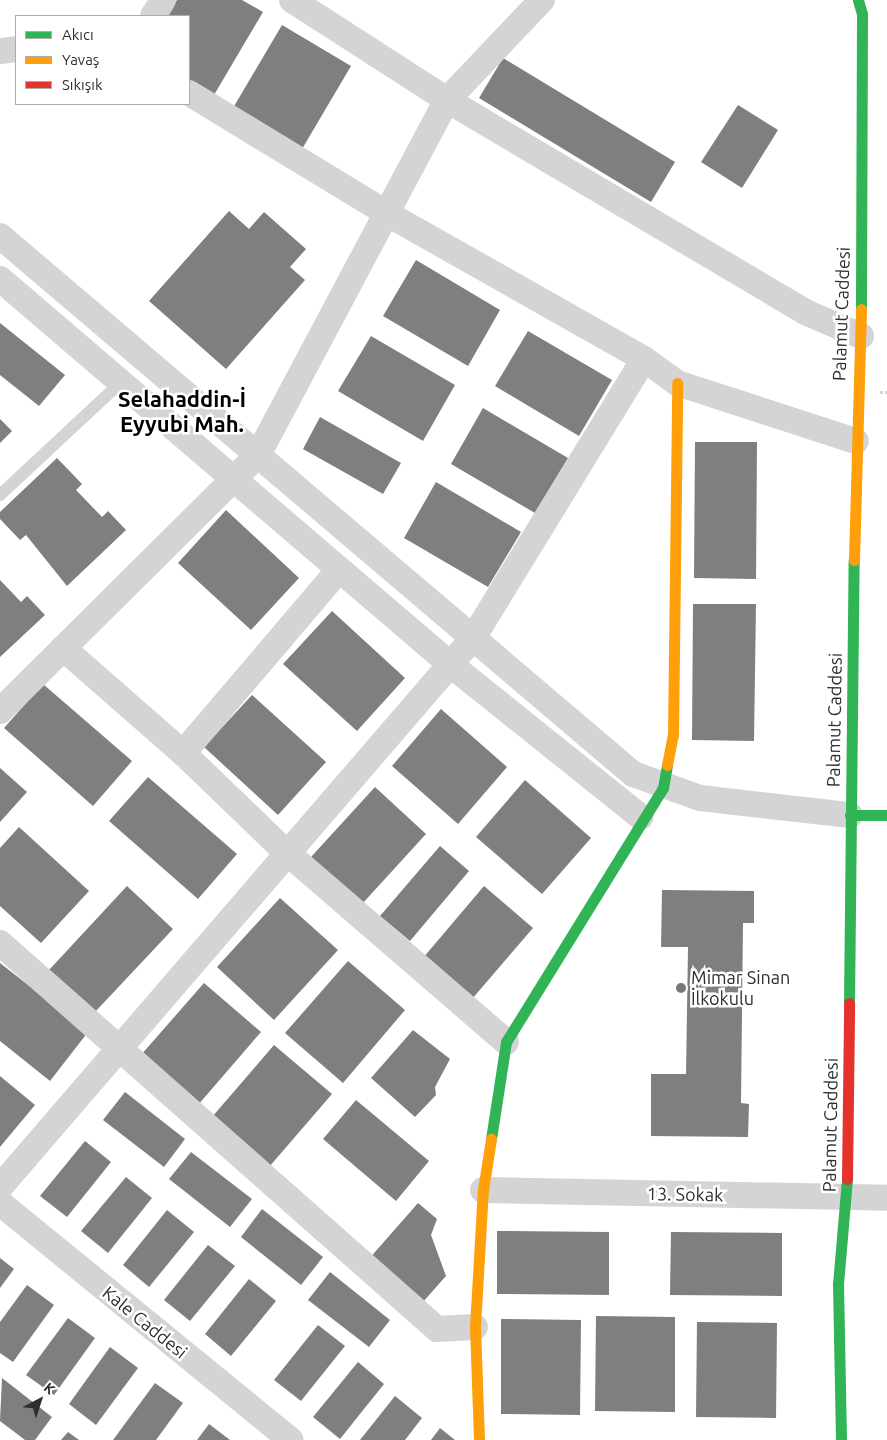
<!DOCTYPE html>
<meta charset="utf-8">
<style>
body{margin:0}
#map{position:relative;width:887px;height:1440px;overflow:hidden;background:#fff;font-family:Ubuntu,sans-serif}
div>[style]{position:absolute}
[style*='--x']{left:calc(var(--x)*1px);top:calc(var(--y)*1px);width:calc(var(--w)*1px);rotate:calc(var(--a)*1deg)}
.building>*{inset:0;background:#7f7f7f}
.path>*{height:3px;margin-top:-1.5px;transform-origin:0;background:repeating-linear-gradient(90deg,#d4d4d4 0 2.5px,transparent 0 5px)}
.lane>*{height:12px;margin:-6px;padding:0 6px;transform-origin:6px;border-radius:6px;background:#d4d4d4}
.street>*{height:26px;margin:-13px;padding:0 13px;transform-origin:13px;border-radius:13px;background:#d4d4d4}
.fast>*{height:11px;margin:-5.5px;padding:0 5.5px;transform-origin:5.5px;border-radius:5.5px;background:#30b455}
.slow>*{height:11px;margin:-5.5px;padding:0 5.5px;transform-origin:5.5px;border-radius:5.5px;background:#ff9f0a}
.jam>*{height:11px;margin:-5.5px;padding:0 5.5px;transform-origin:5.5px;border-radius:5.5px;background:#e5322d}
.dots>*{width:14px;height:14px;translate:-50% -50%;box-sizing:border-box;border:2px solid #fff;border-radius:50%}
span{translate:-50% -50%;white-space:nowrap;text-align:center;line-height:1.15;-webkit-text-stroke:5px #fff;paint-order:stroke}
.street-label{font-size:18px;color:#2f2f2f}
.poi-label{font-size:18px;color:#2f2f2f}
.left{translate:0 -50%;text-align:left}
.district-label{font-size:22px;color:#000;font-weight:700}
.legend{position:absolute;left:15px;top:15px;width:175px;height:90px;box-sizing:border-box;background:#fff;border:1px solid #acacac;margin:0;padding:6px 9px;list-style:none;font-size:15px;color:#2f2f2f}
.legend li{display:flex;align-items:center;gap:10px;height:25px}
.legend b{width:25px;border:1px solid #acacac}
.north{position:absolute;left:15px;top:1375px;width:50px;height:50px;-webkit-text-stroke:4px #fff;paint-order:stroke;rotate:40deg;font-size:14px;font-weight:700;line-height:20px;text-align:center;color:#2f2f2f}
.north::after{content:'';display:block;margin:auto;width:18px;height:22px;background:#2f2f2f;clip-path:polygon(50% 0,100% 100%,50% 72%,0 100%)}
</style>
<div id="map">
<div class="building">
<div style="clip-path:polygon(177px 0,242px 0,263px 12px,214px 95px,189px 80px,189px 16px,167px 16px)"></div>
<div style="clip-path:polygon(282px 25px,351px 66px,302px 149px,233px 108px)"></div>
<div style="clip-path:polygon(503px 58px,675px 162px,651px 202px,479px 98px)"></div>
<div style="clip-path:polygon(738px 105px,778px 130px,742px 188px,701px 162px)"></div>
<div style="clip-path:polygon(229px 211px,249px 229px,264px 212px,306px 249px,290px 267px,305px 280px,226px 369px,149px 301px)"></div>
<div style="clip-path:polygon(416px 260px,500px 310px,468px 366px,383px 316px)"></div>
<div style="clip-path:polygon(0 323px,65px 375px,39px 406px,0 375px)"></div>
<div style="clip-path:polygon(528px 331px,612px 380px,579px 436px,495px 386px)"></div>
<div style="clip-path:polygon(371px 336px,455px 385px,423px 441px,338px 391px)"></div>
<div style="clip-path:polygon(483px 408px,568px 458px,535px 513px,451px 464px)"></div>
<div style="clip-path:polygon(320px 417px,401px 463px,383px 494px,303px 449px)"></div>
<div style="clip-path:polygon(0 419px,12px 431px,0 443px)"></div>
<div style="clip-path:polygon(695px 442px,757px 442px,756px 579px,694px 578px)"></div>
<div style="clip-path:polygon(57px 458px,82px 484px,76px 490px,102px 517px,108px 511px,126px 530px,67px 586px,26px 535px,20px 540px,0 519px,0 512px)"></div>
<div style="clip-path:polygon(436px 482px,521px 532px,488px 587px,404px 538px)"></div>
<div style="clip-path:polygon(226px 510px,299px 578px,251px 630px,178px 563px)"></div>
<div style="clip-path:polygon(0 580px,21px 602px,27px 596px,45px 615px,0 657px)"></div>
<div style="clip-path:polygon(693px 604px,756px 604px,754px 741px,692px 740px)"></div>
<div style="clip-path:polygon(332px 611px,405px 678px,357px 731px,283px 664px)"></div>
<div style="clip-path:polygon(43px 684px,132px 761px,93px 806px,4px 728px)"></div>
<div style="clip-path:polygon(252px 695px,326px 762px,278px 815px,204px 747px)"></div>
<div style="clip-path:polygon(441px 709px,507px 767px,458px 824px,392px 766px)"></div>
<div style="clip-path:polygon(0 768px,27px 792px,0 822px)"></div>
<div style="clip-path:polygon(148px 777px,237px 854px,198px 899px,109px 821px)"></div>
<div style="clip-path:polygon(525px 780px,591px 838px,542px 894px,476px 837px)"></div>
<div style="clip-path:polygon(375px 787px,426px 834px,362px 904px,311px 857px)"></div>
<div style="clip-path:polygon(19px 827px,89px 891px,41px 943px,0 906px,0 848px)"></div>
<div style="clip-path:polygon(440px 846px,469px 871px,410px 941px,380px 916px)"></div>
<div style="clip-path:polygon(127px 886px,173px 929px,95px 1012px,49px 970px)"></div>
<div style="clip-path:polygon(484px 886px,533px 928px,472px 999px,423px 958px)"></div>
<div style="clip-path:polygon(662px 890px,754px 891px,754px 923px,743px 923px,741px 1103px,749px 1104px,748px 1137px,651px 1136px,651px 1074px,686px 1074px,688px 947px,661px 947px)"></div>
<div style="clip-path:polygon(280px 898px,338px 950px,274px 1020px,217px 967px)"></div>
<div style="clip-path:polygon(348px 961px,405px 1010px,343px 1083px,285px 1033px)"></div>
<div style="clip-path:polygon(0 963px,88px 1032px,50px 1081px,0 1041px)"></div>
<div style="clip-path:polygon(204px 983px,261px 1032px,198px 1105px,141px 1055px)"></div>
<div style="clip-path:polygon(413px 1030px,450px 1059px,435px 1087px,436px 1095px,415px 1117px,371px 1078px)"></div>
<div style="clip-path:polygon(274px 1045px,332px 1094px,269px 1167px,212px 1117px)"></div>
<div style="clip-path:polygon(0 1076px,35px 1105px,0 1147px)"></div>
<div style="clip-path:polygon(125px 1092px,185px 1139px,164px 1167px,103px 1120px)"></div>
<div style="clip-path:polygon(356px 1100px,429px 1161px,396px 1201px,323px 1139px)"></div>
<div style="clip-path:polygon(85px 1141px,111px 1162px,67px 1217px,40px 1196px)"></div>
<div style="clip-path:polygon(191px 1152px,252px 1199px,230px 1227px,169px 1179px)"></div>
<div style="clip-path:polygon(126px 1177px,152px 1198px,108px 1253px,81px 1231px)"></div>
<div style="clip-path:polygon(418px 1203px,437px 1219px,431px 1235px,446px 1276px,422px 1303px,368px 1260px)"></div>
<div style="clip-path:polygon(262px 1209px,323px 1257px,301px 1285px,241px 1237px)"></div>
<div style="clip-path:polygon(167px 1210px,194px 1232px,149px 1287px,123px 1265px)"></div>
<div style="clip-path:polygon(497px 1231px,609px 1232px,609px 1295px,497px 1294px)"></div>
<div style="clip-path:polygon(671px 1232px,782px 1233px,782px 1296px,670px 1295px)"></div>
<div style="clip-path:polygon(208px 1245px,235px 1266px,190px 1321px,164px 1300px)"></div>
<div style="clip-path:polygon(0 1258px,14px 1269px,0 1288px)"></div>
<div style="clip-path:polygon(330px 1272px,390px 1320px,369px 1347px,308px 1300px)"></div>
<div style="clip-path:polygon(249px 1279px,276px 1301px,231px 1356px,205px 1334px)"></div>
<div style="clip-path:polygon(27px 1285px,54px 1305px,13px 1362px,0 1353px,0 1322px)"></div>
<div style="clip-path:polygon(596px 1316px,675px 1317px,675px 1412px,595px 1411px)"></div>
<div style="clip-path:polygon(68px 1318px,95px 1338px,54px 1395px,26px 1375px)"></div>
<div style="clip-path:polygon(501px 1319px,581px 1320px,580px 1415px,501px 1414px)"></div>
<div style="clip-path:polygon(697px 1322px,777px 1323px,776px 1418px,696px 1417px)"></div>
<div style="clip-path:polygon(318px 1325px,345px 1346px,301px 1401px,274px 1380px)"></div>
<div style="clip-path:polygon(110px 1347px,138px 1368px,96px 1425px,69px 1404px)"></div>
<div style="clip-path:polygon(358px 1362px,384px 1384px,340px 1439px,313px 1417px)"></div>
<div style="clip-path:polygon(2px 1378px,52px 1417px,35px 1440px,25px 1440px,0 1421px)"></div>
<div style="clip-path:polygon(155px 1383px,183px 1403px,156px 1440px,113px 1440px)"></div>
<div style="clip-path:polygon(395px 1396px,422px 1418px,405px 1440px,360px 1440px)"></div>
<div style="clip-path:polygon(209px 1424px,230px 1440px,197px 1440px)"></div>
<div style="clip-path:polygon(440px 1428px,455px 1440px,431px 1440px)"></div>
<div style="clip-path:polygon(68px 1432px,79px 1440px,61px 1440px)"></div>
</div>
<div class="path">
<div style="--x:880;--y:392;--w:7;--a:0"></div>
</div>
<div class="lane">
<div style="--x:0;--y:495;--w:164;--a:-43"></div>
</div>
<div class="street">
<div style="--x:292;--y:0;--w:184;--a:32.8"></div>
<div style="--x:447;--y:100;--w:416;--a:30.6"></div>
<div style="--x:805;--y:312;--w:61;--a:23.2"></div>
<div style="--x:153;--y:16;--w:19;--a:-58"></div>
<div style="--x:0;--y:51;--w:16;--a:-7"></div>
<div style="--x:189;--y:93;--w:231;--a:31.3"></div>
<div style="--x:386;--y:213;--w:296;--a:29.5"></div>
<div style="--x:644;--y:359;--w:41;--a:36"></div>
<div style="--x:677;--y:383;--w:188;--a:18"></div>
<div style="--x:0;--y:236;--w:831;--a:40.36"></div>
<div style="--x:633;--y:774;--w:71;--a:19.7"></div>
<div style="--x:700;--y:798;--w:151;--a:6.5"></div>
<div style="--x:0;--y:279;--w:594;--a:40.56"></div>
<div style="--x:451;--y:665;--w:243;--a:38.7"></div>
<div style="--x:63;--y:648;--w:159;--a:41.2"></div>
<div style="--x:183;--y:753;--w:141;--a:43.9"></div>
<div style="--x:285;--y:851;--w:292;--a:40.8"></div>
<div style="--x:0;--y:711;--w:363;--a:-44.8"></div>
<div style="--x:258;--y:455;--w:402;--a:-62"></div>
<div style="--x:447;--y:100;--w:138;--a:-46.5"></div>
<div style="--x:183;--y:753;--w:240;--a:-49.6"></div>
<div style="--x:0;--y:943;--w:583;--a:41.45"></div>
<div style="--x:437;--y:1329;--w:38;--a:-3"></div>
<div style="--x:0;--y:1187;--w:725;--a:-49.25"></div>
<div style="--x:473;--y:638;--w:327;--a:-58.5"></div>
<div style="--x:483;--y:1190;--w:404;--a:1.1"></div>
<div style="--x:0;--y:1203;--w:375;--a:39.2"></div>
</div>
<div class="fast">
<div style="--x:858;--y:0;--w:15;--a:74"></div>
<div style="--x:862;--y:14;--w:295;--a:90.2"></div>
<div style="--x:850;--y:815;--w:37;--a:0"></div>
<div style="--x:849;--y:1003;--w:443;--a:-89.4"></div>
<div style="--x:491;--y:1139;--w:98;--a:-81.2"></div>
<div style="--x:506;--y:1042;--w:299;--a:-58.3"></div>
<div style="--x:663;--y:788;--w:23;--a:-80"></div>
<div style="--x:841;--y:1440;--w:156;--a:-91.1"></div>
<div style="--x:838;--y:1284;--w:105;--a:-85.1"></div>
</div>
<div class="slow">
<div style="--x:854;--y:560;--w:251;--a:-88.4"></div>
<div style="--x:667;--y:765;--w:31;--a:-79"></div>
<div style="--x:673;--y:735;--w:352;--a:-89.3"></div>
<div style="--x:479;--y:1440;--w:113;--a:-92"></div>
<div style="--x:475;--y:1327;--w:137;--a:-86.7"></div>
<div style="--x:483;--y:1190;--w:52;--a:-81.1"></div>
</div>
<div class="jam">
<div style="--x:847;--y:1179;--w:176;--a:-89.3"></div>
</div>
<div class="dots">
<div style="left:681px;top:988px;background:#787878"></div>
</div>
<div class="street-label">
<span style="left:841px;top:314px;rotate:-88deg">Palamut Caddesi</span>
<span style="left:834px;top:720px;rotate:-89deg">Palamut Caddesi</span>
<span style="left:830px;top:1125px;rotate:-89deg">Palamut Caddesi</span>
<span style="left:685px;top:1194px;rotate:1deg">13. Sokak</span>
<span style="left:145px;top:1322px;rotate:39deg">Kale Caddesi</span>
</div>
<div class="poi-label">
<span class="left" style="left:691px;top:988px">Mimar Sinan<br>İlkokulu</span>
</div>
<div class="district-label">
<span style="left:182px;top:411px">Selahaddin-İ<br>Eyyubi Mah.</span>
</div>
<ul class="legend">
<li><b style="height:6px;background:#30b455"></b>Akıcı</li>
<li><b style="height:6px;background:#ff9f0a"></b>Yavaş</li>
<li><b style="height:6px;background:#e5322d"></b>Sıkışık</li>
</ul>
<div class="north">K</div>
</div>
